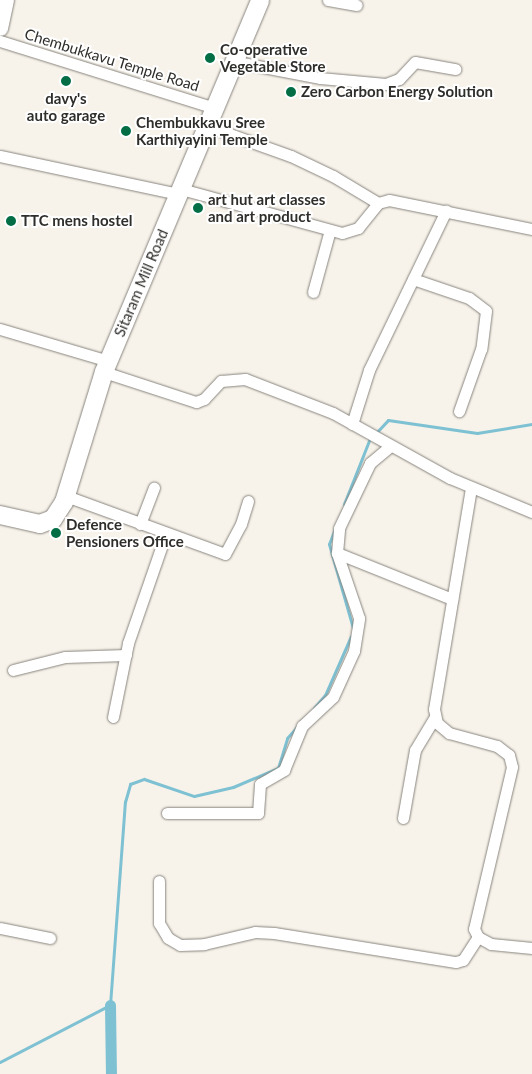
<!DOCTYPE html>
<style>
body{margin:0}
#map{position:relative;width:532px;height:1074px;overflow:hidden;background:#f7f3eb;font-family:Lato,sans-serif}
div>[style]{position:absolute}
[style*='--x']{left:calc(var(--x)*1px);top:calc(var(--y)*1px);width:calc(var(--w)*1px);rotate:calc(var(--a)*1deg)}
.stream>*{height:3px;margin:-1.5px;padding:0 1.5px;transform-origin:1.5px;border-radius:1.5px;background:#7ec1d3}
.canal>*{height:11px;margin:-5.5px;padding:0 5.5px;transform-origin:5.5px;border-radius:5.5px;background:#7ec1d3}
.roads{filter:drop-shadow(0 0 1px #88847d) drop-shadow(0 0 1px #88847d)}
.street>*{height:11px;margin:-5.5px;padding:0 5.5px;transform-origin:5.5px;border-radius:5.5px;background:#fff}
.secondary>*{height:15px;margin:-7.5px;padding:0 7.5px;transform-origin:7.5px;border-radius:7.5px;background:#fff}
.primary>*{height:18px;margin:-9px;padding:0 9px;transform-origin:9px;border-radius:9px;background:#fff}
.dots>*{width:14px;height:14px;translate:-50% -50%;box-sizing:border-box;border:2px solid #fff;border-radius:50%}
span{translate:-50% -50%;white-space:nowrap;text-align:center;line-height:1.15;-webkit-text-stroke:4px #fff;paint-order:stroke}
.poi-label{font-size:15px;color:#2f2e2b;font-weight:700}
.left{translate:0 -50%;text-align:left}
.street-label{font-size:15px;color:#2f2e2b}
</style>
<div id="map">
<div class="stream">
<div style="--x:375;--y:434;--w:19;--a:-47"></div>
<div style="--x:388;--y:420;--w:90;--a:8.3"></div>
<div style="--x:477;--y:433;--w:56;--a:-9.3"></div>
<div style="--x:344;--y:504;--w:71;--a:-68.5"></div>
<div style="--x:334;--y:531;--w:14;--a:111"></div>
<div style="--x:329;--y:544;--w:87;--a:74.1"></div>
<div style="--x:314;--y:708;--w:17;--a:-50"></div>
<div style="--x:325;--y:695;--w:64;--a:-66.2"></div>
<div style="--x:0;--y:1062;--w:124;--a:-27.4"></div>
<div style="--x:110;--y:1005;--w:204;--a:-85.8"></div>
<div style="--x:125;--y:802;--w:19;--a:-74"></div>
<div style="--x:130;--y:784;--w:15;--a:-20"></div>
<div style="--x:144;--y:779;--w:53;--a:18.8"></div>
<div style="--x:194;--y:796;--w:40;--a:-13"></div>
<div style="--x:233;--y:787;--w:49;--a:-22.9"></div>
<div style="--x:278;--y:768;--w:31;--a:-73"></div>
<div style="--x:287;--y:738;--w:15;--a:-48"></div>
</div>
<div class="canal">
<div style="--x:110;--y:1005;--w:69;--a:89.2"></div>
</div>
<div class="roads">
<div class="street">
<div style="--x:328;--y:0;--w:29;--a:10"></div>
<div style="--x:0;--y:41;--w:225;--a:17.3"></div>
<div style="--x:237;--y:62;--w:85;--a:10.9"></div>
<div style="--x:320;--y:78;--w:66;--a:5.2"></div>
<div style="--x:386;--y:84;--w:14;--a:-21"></div>
<div style="--x:399;--y:79;--w:23;--a:-47"></div>
<div style="--x:415;--y:62;--w:41;--a:9.9"></div>
<div style="--x:207;--y:126;--w:89;--a:19.7"></div>
<div style="--x:291;--y:156;--w:47;--a:25.5"></div>
<div style="--x:333;--y:176;--w:52;--a:31"></div>
<div style="--x:0;--y:156;--w:183;--a:12"></div>
<div style="--x:181;--y:189;--w:167;--a:15.3"></div>
<div style="--x:342;--y:233;--w:17;--a:-17"></div>
<div style="--x:358;--y:228;--w:32;--a:-51"></div>
<div style="--x:378;--y:203;--w:11;--a:-15"></div>
<div style="--x:389;--y:200;--w:146;--a:11.5"></div>
<div style="--x:413;--y:279;--w:59;--a:18.7"></div>
<div style="--x:469;--y:298;--w:21;--a:37"></div>
<div style="--x:486;--y:311;--w:38;--a:97"></div>
<div style="--x:481;--y:349;--w:66;--a:109.5"></div>
<div style="--x:313;--y:292;--w:64;--a:-74.7"></div>
<div style="--x:0;--y:329;--w:114;--a:16.4"></div>
<div style="--x:104;--y:372;--w:97;--a:18.1"></div>
<div style="--x:196;--y:402;--w:9;--a:-21"></div>
<div style="--x:204;--y:399;--w:25;--a:-47"></div>
<div style="--x:221;--y:381;--w:24;--a:-5"></div>
<div style="--x:245;--y:379;--w:94;--a:21.1"></div>
<div style="--x:333;--y:413;--w:134;--a:29.1"></div>
<div style="--x:450;--y:478;--w:89;--a:22.5"></div>
<div style="--x:352;--y:424;--w:57;--a:-72.5"></div>
<div style="--x:369;--y:370;--w:177;--a:-64.2"></div>
<div style="--x:471;--y:488;--w:224;--a:99.5"></div>
<div style="--x:434;--y:709;--w:14;--a:78"></div>
<div style="--x:437;--y:723;--w:16;--a:40"></div>
<div style="--x:449;--y:733;--w:50;--a:15.2"></div>
<div style="--x:497;--y:746;--w:15;--a:37"></div>
<div style="--x:509;--y:755;--w:12;--a:76"></div>
<div style="--x:512;--y:767;--w:166;--a:103.2"></div>
<div style="--x:474;--y:929;--w:9;--a:63"></div>
<div style="--x:478;--y:937;--w:15;--a:28"></div>
<div style="--x:491;--y:944;--w:41;--a:5.6"></div>
<div style="--x:66;--y:496;--w:169;--a:20"></div>
<div style="--x:225;--y:554;--w:34;--a:-62"></div>
<div style="--x:241;--y:524;--w:24;--a:-73"></div>
<div style="--x:140;--y:524;--w:39;--a:-69"></div>
<div style="--x:337;--y:553;--w:124;--a:21.8"></div>
<div style="--x:13;--y:670;--w:54;--a:-14"></div>
<div style="--x:65;--y:657;--w:61;--a:-1.9"></div>
<div style="--x:113;--y:717;--w:76;--a:-78.5"></div>
<div style="--x:128;--y:643;--w:116;--a:-70.9"></div>
<div style="--x:167;--y:813;--w:91;--a:0"></div>
<div style="--x:258;--y:813;--w:29;--a:-86"></div>
<div style="--x:260;--y:784;--w:28;--a:-30"></div>
<div style="--x:284;--y:770;--w:48;--a:-67.8"></div>
<div style="--x:302;--y:726;--w:42;--a:-43.1"></div>
<div style="--x:333;--y:697;--w:51;--a:-65.5"></div>
<div style="--x:354;--y:651;--w:33;--a:-81"></div>
<div style="--x:359;--y:618;--w:69;--a:-108.7"></div>
<div style="--x:337;--y:553;--w:25;--a:-85"></div>
<div style="--x:339;--y:528;--w:72;--a:-64.5"></div>
<div style="--x:370;--y:463;--w:25;--a:-40"></div>
<div style="--x:403;--y:818;--w:69;--a:-80"></div>
<div style="--x:415;--y:750;--w:39;--a:-59"></div>
<div style="--x:159;--y:881;--w:42;--a:90"></div>
<div style="--x:159;--y:923;--w:17;--a:59"></div>
<div style="--x:168;--y:938;--w:14;--a:30"></div>
<div style="--x:180;--y:945;--w:24;--a:-2"></div>
<div style="--x:204;--y:944;--w:52;--a:-13.2"></div>
<div style="--x:255;--y:932;--w:19;--a:3"></div>
<div style="--x:274;--y:933;--w:184;--a:9.1"></div>
<div style="--x:456;--y:962;--w:7;--a:-16"></div>
<div style="--x:463;--y:960;--w:27;--a:-57"></div>
<div style="--x:0;--y:928;--w:51;--a:11.3"></div>
</div>
<div class="secondary">
<div style="--x:0;--y:28;--w:29;--a:-78"></div>
</div>
<div class="primary">
<div style="--x:0;--y:515;--w:41;--a:12.7"></div>
<div style="--x:40;--y:524;--w:14;--a:-21"></div>
<div style="--x:53;--y:519;--w:20;--a:-57"></div>
<div style="--x:64;--y:502;--w:136;--a:-72.9"></div>
<div style="--x:104;--y:372;--w:403;--a:-67.2"></div>
</div>
</div>
<div class="dots">
<div style="left:210px;top:58px;background:#036e46"></div>
<div style="left:66px;top:81px;background:#036e46"></div>
<div style="left:291px;top:92px;background:#036e46"></div>
<div style="left:126px;top:131px;background:#036e46"></div>
<div style="left:198px;top:208px;background:#036e46"></div>
<div style="left:11px;top:221px;background:#036e46"></div>
<div style="left:56px;top:533px;background:#036e46"></div>
</div>
<div class="poi-label">
<span class="left" style="left:220px;top:58px">Co-operative<br>Vegetable Store</span>
<span class="left" style="left:301px;top:92px">Zero Carbon Energy Solution</span>
<span style="left:66px;top:107px">davy's<br>auto garage</span>
<span class="left" style="left:136px;top:131px">Chembukkavu Sree<br>Karthiyayini Temple</span>
<span class="left" style="left:208px;top:208px">art hut art classes<br>and art product</span>
<span class="left" style="left:21px;top:221px">TTC mens hostel</span>
<span class="left" style="left:66px;top:533px">Defence<br>Pensioners Office</span>
</div>
<div class="street-label">
<span style="left:112px;top:60px;rotate:17deg">Chembukkavu Temple Road</span>
<span style="left:141px;top:283px;rotate:-67deg">Sitaram Mill Road</span>
</div>
</div>
